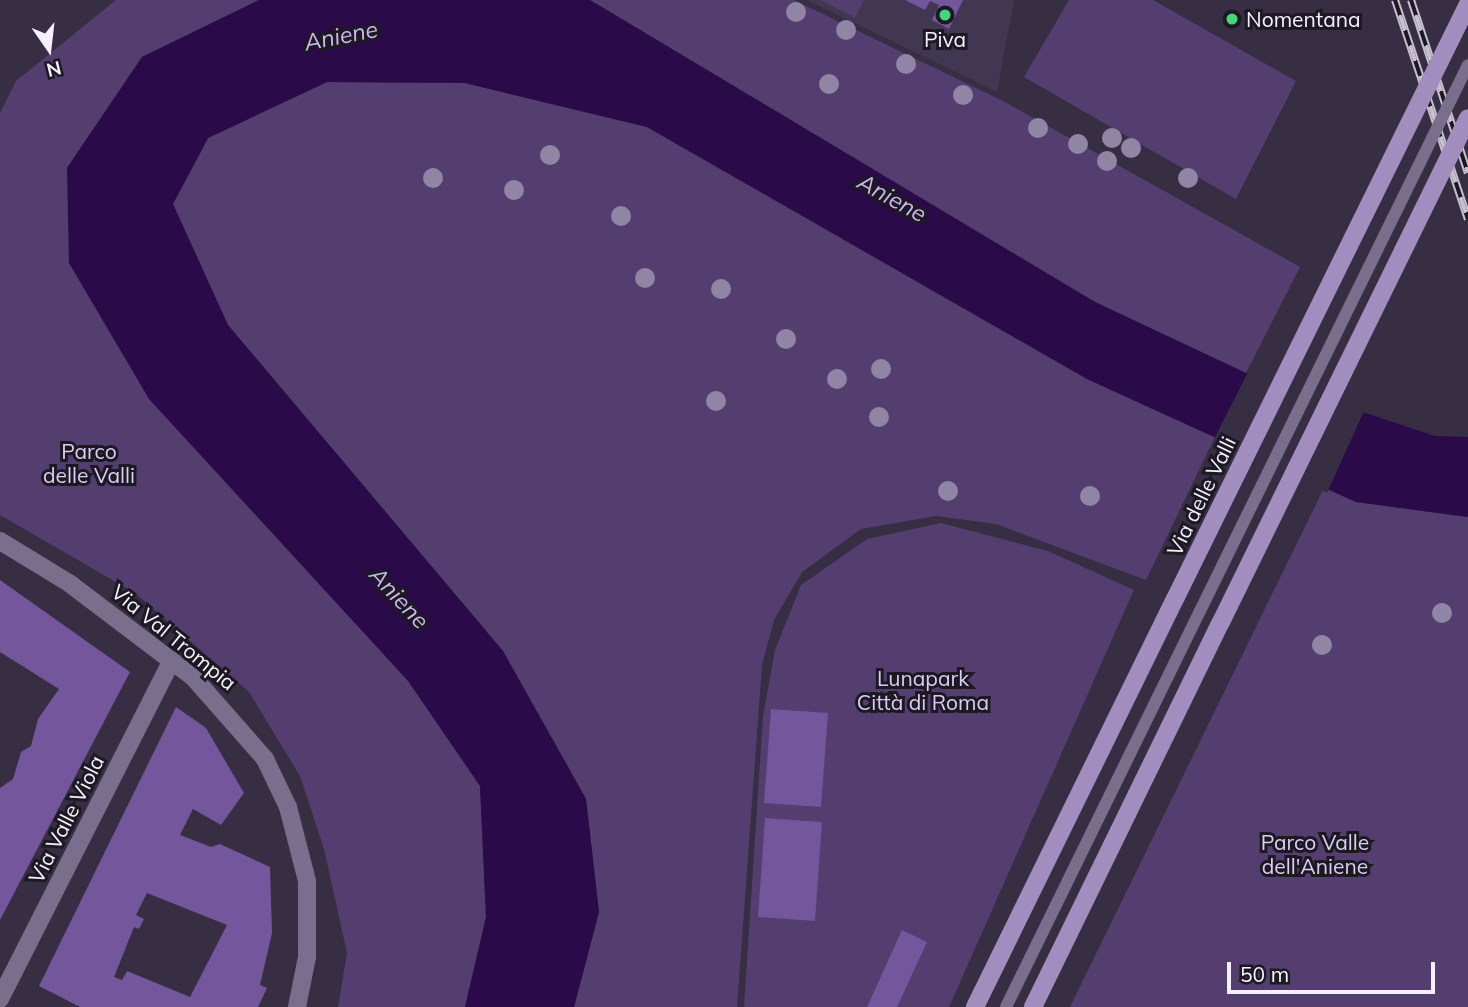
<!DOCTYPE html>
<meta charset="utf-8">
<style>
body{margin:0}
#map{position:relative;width:1468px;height:1007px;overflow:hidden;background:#372e44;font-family:Mulish,sans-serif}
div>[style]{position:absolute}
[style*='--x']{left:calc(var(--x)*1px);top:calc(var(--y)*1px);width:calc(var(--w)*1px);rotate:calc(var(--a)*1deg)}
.built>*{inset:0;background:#423752}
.green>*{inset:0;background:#533e6f}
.water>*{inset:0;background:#2b0a4a}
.pier>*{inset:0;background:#372e44}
.building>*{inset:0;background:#73569b}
.service>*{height:12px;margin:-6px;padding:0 6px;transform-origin:6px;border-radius:6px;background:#796e8c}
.minor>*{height:18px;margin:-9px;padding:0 9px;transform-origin:9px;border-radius:9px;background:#796e8c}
.secondary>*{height:18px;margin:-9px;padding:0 9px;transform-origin:9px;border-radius:9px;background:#a18ebf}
.rail>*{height:8px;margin-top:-4px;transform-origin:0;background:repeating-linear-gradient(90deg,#1d1923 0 16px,#c6c0d0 0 32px);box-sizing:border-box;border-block:2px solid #c6c0d0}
.service-bridge>*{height:12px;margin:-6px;padding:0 6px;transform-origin:6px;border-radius:6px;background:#796e8c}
.secondary-bridge>*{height:18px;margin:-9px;padding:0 9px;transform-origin:9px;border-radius:9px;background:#a18ebf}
.trees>*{width:20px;height:20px;margin:-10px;border-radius:50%;background:#9185a5}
.dots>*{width:19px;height:19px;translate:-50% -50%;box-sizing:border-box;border:4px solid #1d1923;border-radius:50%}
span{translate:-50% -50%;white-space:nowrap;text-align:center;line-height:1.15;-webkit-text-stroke:6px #1d1923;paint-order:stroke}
.poi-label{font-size:21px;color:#f5f0fe}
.left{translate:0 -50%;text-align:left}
.park-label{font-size:21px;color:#dbcdf4}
.street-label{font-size:21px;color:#f5f0fe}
.water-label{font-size:23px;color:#cdb7f1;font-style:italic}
.north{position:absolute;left:14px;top:14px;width:70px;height:70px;-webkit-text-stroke:5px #1d1923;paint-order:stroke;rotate:166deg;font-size:19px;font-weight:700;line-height:28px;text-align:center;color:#f5f0fe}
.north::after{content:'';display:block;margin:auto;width:24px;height:32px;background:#f5f0fe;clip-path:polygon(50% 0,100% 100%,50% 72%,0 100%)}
.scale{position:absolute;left:1227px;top:962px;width:208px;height:32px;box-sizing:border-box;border:4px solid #f5f0fe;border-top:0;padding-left:9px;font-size:21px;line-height:24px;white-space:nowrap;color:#f5f0fe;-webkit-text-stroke:5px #1d1923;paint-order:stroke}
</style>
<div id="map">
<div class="built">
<div style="clip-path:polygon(807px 0,1014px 0,997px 92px)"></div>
</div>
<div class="green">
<div style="clip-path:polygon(116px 0,259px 0,142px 57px,67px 168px,480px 786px,486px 917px,465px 1007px,338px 1007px,347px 953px,324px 849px,300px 776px,249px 692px,135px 593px,0 515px,0 113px,16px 81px)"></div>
<div style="clip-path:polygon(590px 0,794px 0,1003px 101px,1300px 267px,1246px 373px,1095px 302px)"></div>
<div style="clip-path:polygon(821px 0,864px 0,855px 18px)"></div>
<div style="clip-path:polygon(1069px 0,1153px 0,1296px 81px,1236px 199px,1024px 77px)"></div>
<div style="clip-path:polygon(327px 82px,465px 83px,647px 127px,1087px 379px,1215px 437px,1146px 580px,996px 524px,936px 516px,861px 529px,802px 572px,774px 620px,762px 665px,737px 1007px,574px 1007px,599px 912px,586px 799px,503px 651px,228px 325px,173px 204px,208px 138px)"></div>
<div style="clip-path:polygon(1324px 488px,1356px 502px,1468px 517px,1468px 1007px,1070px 1007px)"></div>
<div style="clip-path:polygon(941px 523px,1048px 551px,1134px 590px,949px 1007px,744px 1007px,763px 716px,775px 650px,801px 585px,867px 539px)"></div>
</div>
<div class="water">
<div style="clip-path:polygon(259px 0,590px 0,1095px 302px,1246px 373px,1435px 436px,1468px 437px,1468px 517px,1356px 502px,1087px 379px,647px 127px,465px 83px,327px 82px,208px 138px,173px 204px,228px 325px,503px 651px,586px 799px,599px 912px,574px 1007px,465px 1007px,486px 917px,480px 786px,408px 681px,149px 399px,69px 263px,67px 168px,142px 57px)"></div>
</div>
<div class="pier">
<div style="clip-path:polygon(1249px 370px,1365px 409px,1327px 493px,1213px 441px)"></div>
</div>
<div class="building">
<div style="clip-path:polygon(905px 0,963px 0,949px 29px,932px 20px,939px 5px,930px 1px,925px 10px)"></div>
<div style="clip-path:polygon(0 580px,130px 672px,0 920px,0 788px,13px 779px,21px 752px,31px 746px,38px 719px,59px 689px,0 652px)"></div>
<div style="clip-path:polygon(evenodd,176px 707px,206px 728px,244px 793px,221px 825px,193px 809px,180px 835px,211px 847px,220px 844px,270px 867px,272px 933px,260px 985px,267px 988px,258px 1007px,80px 1007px,39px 986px,176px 707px,147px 893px,227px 925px,190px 997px,127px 971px,122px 980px,114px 977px,134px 927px,139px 929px,144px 919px,136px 915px,147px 893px)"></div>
<div style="clip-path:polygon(771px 709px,828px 713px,821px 807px,764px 803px)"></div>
<div style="clip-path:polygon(765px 818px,822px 822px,815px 921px,758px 917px)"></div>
<div style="clip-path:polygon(902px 930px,927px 942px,897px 1007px,867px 1007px)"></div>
</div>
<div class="service">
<div style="--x:1006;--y:1007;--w:441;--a:-63.9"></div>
</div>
<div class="minor">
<div style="--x:0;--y:541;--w:81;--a:31.3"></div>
<div style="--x:69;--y:583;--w:156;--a:37.2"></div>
<div style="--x:193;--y:677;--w:109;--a:48.7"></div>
<div style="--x:265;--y:759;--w:53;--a:64.4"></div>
<div style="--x:288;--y:807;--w:76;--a:75.6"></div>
<div style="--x:307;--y:881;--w:76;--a:90"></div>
<div style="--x:307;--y:957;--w:51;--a:101.3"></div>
<div style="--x:0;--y:999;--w:380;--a:-63.1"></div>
</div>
<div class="secondary">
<div style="--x:975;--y:1007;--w:454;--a:-63.9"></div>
<div style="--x:1033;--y:1007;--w:428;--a:-64"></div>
</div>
<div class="rail">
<div style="--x:1395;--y:0;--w:231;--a:71.6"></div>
<div style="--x:1411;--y:0;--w:182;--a:71.8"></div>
</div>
<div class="service-bridge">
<div style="--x:1200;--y:611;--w:608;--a:-63.86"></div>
</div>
<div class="secondary-bridge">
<div style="--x:1175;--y:599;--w:663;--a:-63.78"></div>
<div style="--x:1221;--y:622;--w:561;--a:-63.89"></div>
</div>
<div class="trees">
<div style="left:796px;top:12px"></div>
<div style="left:846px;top:30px"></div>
<div style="left:906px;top:64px"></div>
<div style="left:829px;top:84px"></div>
<div style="left:963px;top:95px"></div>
<div style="left:1038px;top:128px"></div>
<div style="left:1112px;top:138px"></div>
<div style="left:1078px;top:144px"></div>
<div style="left:1131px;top:148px"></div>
<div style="left:550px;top:155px"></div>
<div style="left:1107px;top:161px"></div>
<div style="left:433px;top:178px"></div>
<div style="left:1188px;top:178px"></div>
<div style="left:514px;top:190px"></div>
<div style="left:621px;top:216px"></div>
<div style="left:645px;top:278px"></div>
<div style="left:721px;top:289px"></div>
<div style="left:786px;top:339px"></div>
<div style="left:881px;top:369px"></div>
<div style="left:837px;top:379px"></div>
<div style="left:716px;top:401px"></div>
<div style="left:879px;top:417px"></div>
<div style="left:948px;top:491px"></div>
<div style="left:1090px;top:496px"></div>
<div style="left:1442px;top:613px"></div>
<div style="left:1322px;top:645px"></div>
</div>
<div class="dots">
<div style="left:945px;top:15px;background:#41d77c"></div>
<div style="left:1232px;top:19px;background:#41d77c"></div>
</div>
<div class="poi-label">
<span class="left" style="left:1246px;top:19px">Nomentana</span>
<span style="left:945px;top:39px">Piva</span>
</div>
<div class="park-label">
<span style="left:89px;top:463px">Parco<br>delle Valli</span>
<span style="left:923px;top:690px">Lunapark<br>Città di Roma</span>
<span style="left:1315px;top:854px">Parco Valle<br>dell'Aniene</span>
</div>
<div class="street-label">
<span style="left:1201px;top:496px;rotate:-64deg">Via delle Valli</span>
<span style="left:174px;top:637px;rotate:39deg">Via Val Trompia</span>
<span style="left:66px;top:819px;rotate:-63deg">Via Valle Viola</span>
</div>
<div class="water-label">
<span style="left:341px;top:36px;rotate:-11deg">Aniene</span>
<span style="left:892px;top:198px;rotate:29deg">Aniene</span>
<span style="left:399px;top:598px;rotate:47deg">Aniene</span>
</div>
<div class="north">N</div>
<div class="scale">50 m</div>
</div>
